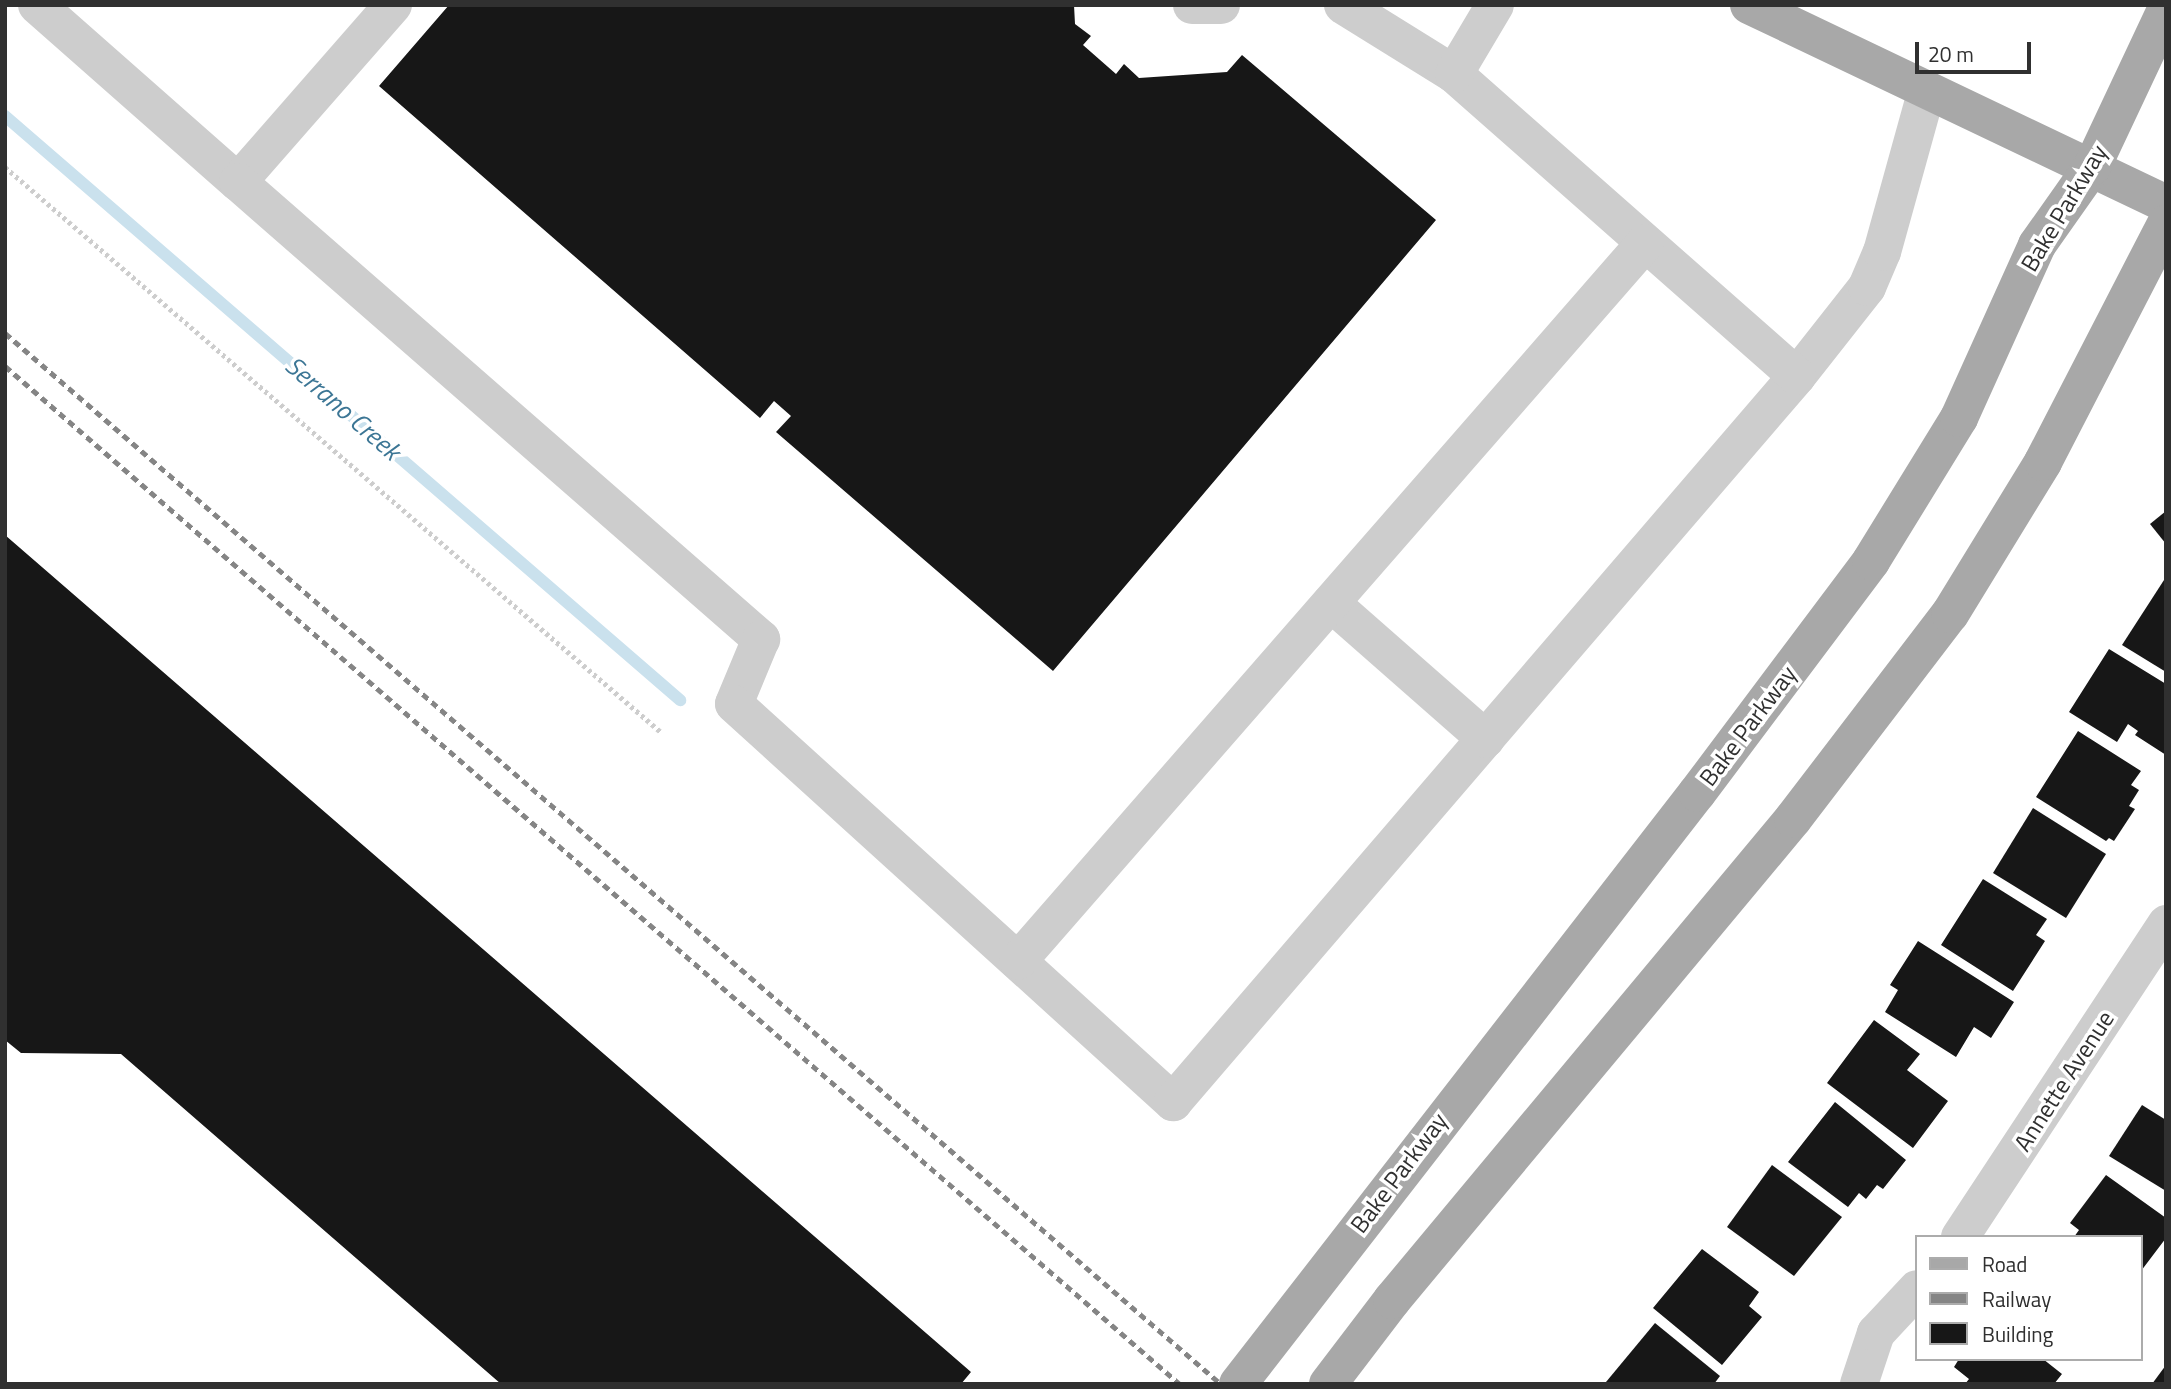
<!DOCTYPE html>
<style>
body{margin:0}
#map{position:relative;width:2171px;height:1389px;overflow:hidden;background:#fff;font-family:"Titillium Web",sans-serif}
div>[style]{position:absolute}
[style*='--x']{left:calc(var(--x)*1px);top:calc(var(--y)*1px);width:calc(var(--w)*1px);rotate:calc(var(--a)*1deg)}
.stream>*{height:12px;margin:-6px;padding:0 6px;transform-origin:6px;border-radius:6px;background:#cae1ed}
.building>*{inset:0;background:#171717}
.path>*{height:4.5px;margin-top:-2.25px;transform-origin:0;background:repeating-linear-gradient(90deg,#cdcdcd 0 3.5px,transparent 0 7px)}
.minor>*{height:38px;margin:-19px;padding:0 19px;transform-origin:19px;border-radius:19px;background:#cdcdcd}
.major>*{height:38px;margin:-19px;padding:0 19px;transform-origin:19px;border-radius:19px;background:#a8a8a8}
.rail>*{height:5px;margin-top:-2.5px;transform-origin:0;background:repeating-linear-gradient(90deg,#858585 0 7px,transparent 0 12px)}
span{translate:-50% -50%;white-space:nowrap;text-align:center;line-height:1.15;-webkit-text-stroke:7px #fff;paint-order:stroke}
.street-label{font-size:24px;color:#303030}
.water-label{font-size:26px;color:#3c7695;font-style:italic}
.frame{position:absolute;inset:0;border:7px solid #303030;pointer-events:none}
.legend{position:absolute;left:1915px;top:1235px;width:228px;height:126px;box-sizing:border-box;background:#fff;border:2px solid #acacac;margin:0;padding:9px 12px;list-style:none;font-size:21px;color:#303030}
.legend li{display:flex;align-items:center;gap:14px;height:35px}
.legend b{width:35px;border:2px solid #acacac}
.scale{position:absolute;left:1915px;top:42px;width:116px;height:32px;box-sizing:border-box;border:4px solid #303030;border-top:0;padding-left:9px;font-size:21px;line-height:24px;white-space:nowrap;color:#303030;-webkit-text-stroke:5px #fff;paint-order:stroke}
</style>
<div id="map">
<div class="stream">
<div style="--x:5;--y:116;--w:893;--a:40.87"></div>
</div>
<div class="building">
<div style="clip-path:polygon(449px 5px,1074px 5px,1075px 24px,1091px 36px,1083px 45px,1116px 74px,1124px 64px,1139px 78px,1227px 72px,1242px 55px,1436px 220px,1053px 671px,776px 432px,791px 416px,774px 401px,760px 418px,379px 86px)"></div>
<div style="clip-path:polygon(2166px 511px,2166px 544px,2150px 524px)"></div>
<div style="clip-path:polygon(5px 535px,971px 1372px,961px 1384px,501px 1384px,121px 1054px,21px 1053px,5px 1040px)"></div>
<div style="clip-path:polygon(2164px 580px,2166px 581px,2166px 672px,2122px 645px)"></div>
<div style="clip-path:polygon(2109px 649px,2166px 684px,2166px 755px,2135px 735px,2138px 731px,2128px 724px,2117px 742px,2069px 712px)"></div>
<div style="clip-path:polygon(2078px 731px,2141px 771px,2131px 785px,2139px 790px,2129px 806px,2135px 809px,2114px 841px,2109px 838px,2106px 841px,2036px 797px)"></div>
<div style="clip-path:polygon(2033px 808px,2106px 854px,2066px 918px,1993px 873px)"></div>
<div style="clip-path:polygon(1983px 879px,2047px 919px,2036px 935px,2045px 941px,2013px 991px,1941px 945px)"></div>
<div style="clip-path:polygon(1918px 941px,2014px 1002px,1991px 1038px,1974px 1027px,1956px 1057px,1885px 1012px,1898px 990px,1890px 985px)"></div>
<div style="clip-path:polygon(1874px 1020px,1920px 1054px,1907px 1070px,1948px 1101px,1913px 1148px,1827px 1083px)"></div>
<div style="clip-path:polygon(1835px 1102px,1906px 1160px,1883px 1189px,1877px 1185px,1866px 1199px,1859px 1193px,1848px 1207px,1788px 1162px)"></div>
<div style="clip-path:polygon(2142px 1105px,2166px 1120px,2166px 1191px,2109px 1156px)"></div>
<div style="clip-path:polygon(1772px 1165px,1842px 1217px,1794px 1276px,1727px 1227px)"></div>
<div style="clip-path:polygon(2106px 1175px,2166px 1218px,2166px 1238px,2141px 1271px,2141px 1237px,2074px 1237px,2079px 1230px,2070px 1223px)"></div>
<div style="clip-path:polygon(1702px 1249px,1759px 1292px,1749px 1306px,1762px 1317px,1722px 1365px,1653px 1308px)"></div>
<div style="clip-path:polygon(1655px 1323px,1720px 1376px,1714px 1384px,1606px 1382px)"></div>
<div style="clip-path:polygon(1959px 1359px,2043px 1359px,2062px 1374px,2054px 1384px,1965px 1384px,1969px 1379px,1954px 1367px)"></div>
<div style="clip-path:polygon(2166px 1365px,2166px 1384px,2152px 1384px)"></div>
</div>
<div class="path">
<div style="--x:5;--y:167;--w:867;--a:40.74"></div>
</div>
<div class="minor">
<div style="--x:37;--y:5;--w:268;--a:41.4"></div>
<div style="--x:393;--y:5;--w:235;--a:131.2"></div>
<div style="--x:238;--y:182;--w:695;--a:41.15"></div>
<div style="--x:761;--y:639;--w:70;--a:112.6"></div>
<div style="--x:734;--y:704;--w:593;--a:42.2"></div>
<div style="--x:1173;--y:1102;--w:957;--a:-49.32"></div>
<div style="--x:1797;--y:376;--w:113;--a:-51.8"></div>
<div style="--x:1867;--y:287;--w:38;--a:-67"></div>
<div style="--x:1882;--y:252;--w:168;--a:-74.5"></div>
<div style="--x:1192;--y:5;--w:29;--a:0"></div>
<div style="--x:1343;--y:5;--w:131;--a:31.9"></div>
<div style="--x:1454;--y:74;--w:457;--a:41.4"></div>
<div style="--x:1454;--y:74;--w:80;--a:-59.3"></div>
<div style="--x:1331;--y:603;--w:206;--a:41.3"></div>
<div style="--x:1018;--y:961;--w:953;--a:-48.87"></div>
<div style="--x:1960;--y:1237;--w:375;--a:-56.6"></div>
<div style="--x:1859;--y:1384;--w:54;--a:-71.6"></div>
<div style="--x:1876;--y:1333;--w:60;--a:-47"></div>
</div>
<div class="major">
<div style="--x:1749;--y:5;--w:462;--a:25.5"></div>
<div style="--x:1238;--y:1384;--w:748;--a:-52.17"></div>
<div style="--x:1697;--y:793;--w:290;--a:-53.1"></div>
<div style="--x:1871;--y:561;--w:168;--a:-58.4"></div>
<div style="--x:1959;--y:418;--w:190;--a:-65.7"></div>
<div style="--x:2037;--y:245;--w:95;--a:-54.8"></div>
<div style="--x:2092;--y:167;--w:174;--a:-64.8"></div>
<div style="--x:1328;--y:1384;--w:106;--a:-52.7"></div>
<div style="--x:1392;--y:1300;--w:626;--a:-50.18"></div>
<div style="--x:1793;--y:819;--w:258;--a:-52.6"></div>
<div style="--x:1950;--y:614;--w:178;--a:-58.5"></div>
<div style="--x:2043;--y:462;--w:268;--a:-62.7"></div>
</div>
<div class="rail">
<div style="--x:5;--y:333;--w:1607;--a:40.84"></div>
<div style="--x:5;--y:366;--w:1555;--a:40.91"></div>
</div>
<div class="street-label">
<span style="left:2064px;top:208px;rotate:-59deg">Bake Parkway</span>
<span style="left:1748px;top:726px;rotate:-53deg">Bake Parkway</span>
<span style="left:2064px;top:1081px;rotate:-57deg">Annette Avenue</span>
<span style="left:1399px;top:1173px;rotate:-53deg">Bake Parkway</span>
</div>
<div class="water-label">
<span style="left:343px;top:408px;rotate:41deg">Serrano Creek</span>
</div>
<div class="frame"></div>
<ul class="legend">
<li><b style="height:9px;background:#a8a8a8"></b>Road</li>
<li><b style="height:9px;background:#858585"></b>Railway</li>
<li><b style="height:19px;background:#171717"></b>Building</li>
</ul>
<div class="scale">20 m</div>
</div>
